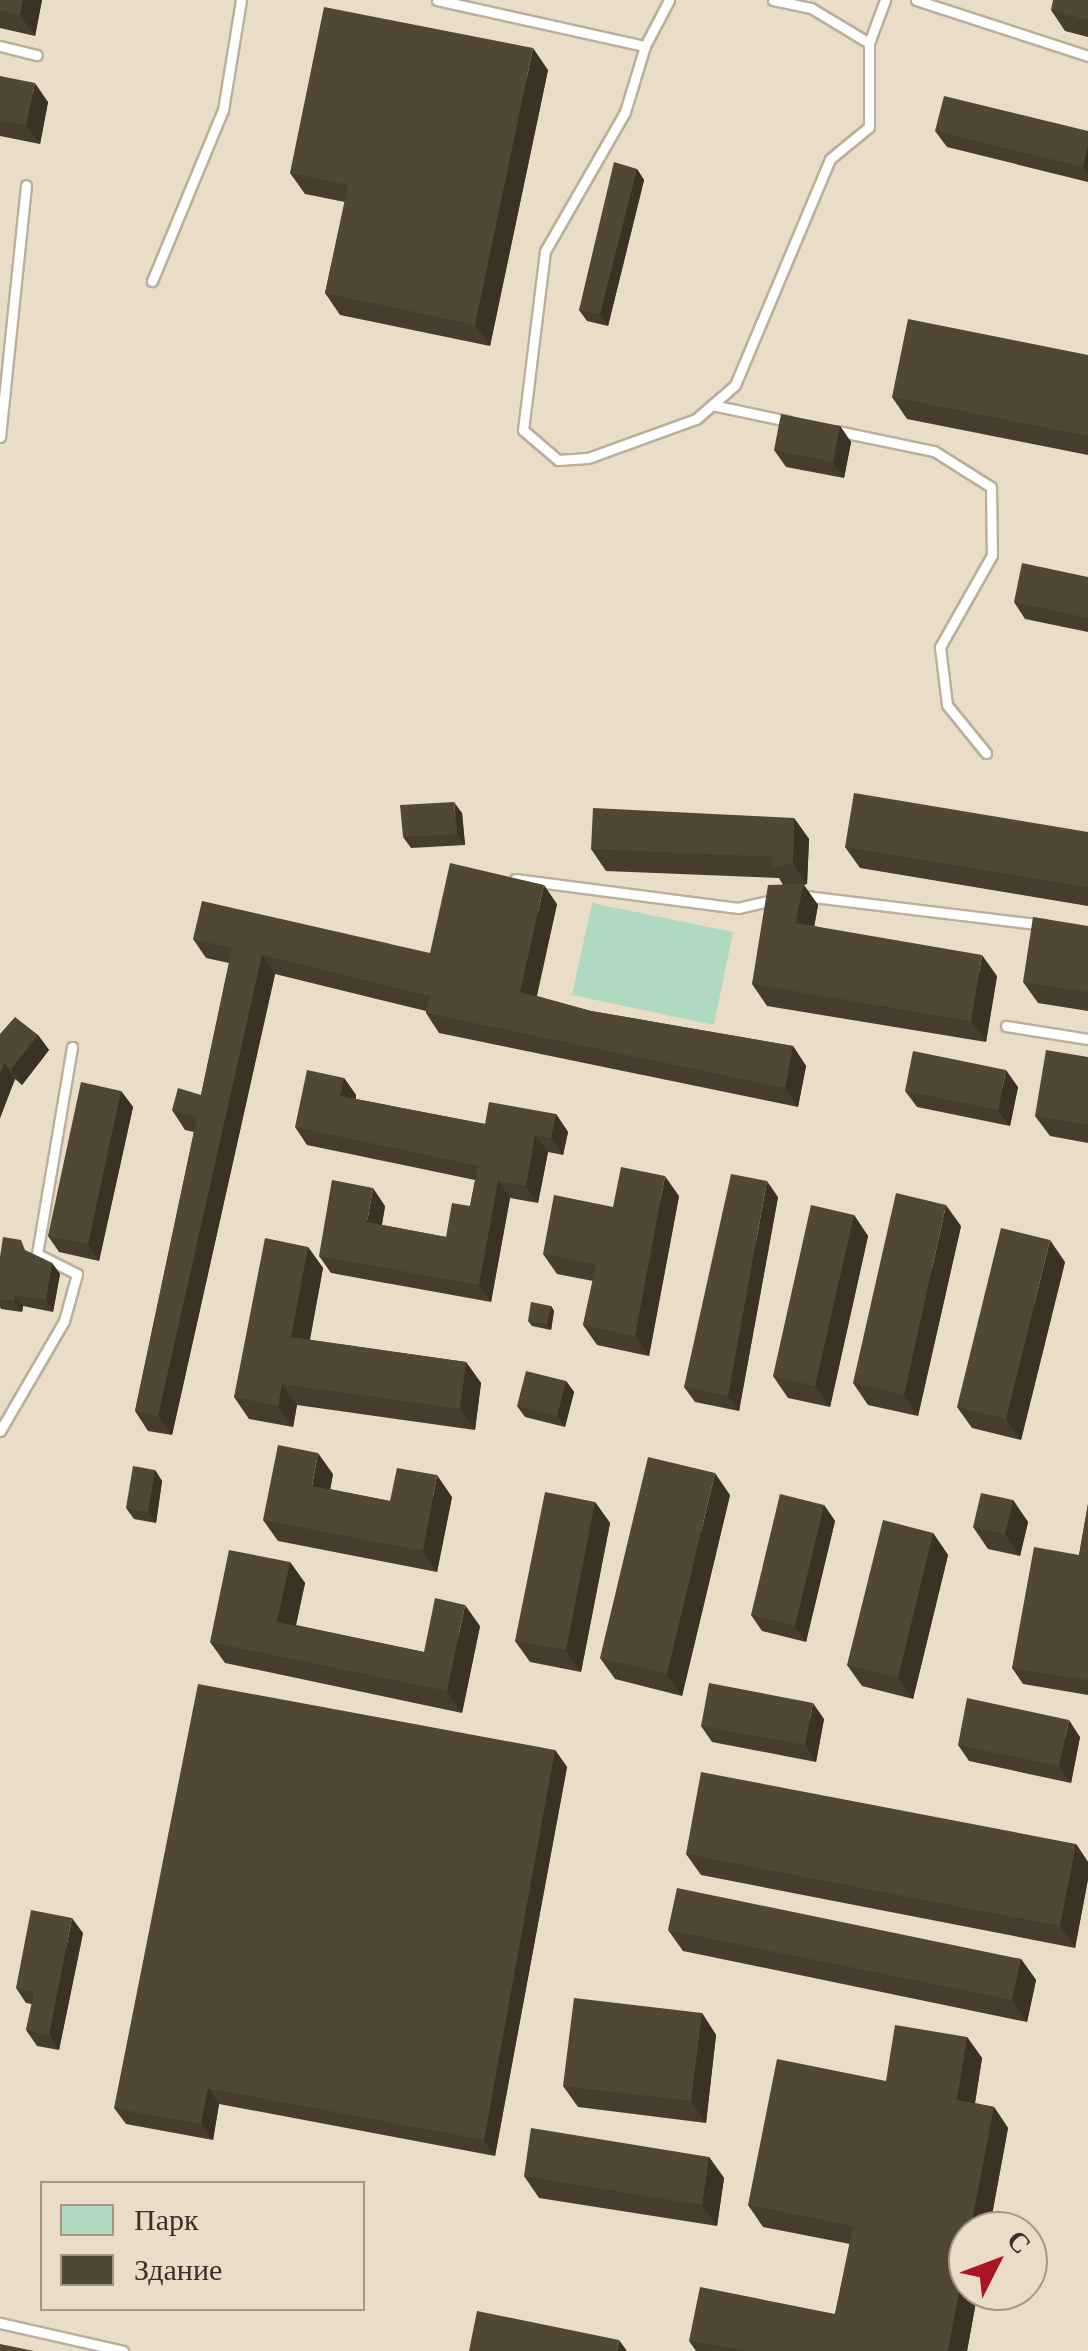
<!DOCTYPE html>
<html>
<head>
<meta charset="utf-8">
<style>
  body { margin:0 }
  #map { position:relative; width:1088px; height:2351px; overflow:hidden; background:#eaddc8; font-family:"Times New Roman",serif }
  div>[style] { position:absolute }
  .green>* { inset:0; background:#b0d9c1 }
  .roads { filter:drop-shadow(2px 0 #bbaf9b) drop-shadow(-2px 0 #bbaf9b) drop-shadow(0 2px #bbaf9b) drop-shadow(0 -2px #bbaf9b) }
  .service>* { height:9px; margin:-4.5px; padding:0 4.5px; transform-origin:4.5px; border-radius:4.5px; background:#fff }
  .wall>* { inset:0; background:#463d2e }
  .shaded-wall>* { inset:0; background:#393225 }
  .building>* { inset:0; background:#514735 }
  span { translate:-50% -50%; white-space:nowrap; text-align:center; line-height:1.15; -webkit-text-stroke:10px #eaddc8; paint-order:stroke }
  .legend { position:absolute; left:40px; top:2181px; width:325px; height:130px; box-sizing:border-box; background:#eaddc8; border:2px solid #a29888; margin:0; padding:12px 18px; list-style:none; font-size:30px; color:#353028 }
  .legend li { display:flex; align-items:center; gap:20px; height:50px }
  .legend b { width:50px; border:2px solid #a29888 }
  .north { position:absolute; left:948px; top:2211px; width:100px; height:100px; box-sizing:border-box; background:#eaddc8; border:2px solid #a29888; border-radius:50%; rotate:48deg; font-size:28px; font-weight:700; line-height:40px; text-align:center; color:#353028 }
  .north::after { content:''; display:block; margin:auto; width:35px; height:45px; background:#ab1625; clip-path:polygon(50% 0,100% 100%,50% 72%,0 100%) }
</style>
</head>
<body>
<div id="map">
  <div class="green">
    <i style="clip-path:polygon(592px 903px,733px 932px,714px 1025px,572px 995px)"></i>
  </div>
  <div class="roads">
    <div class="service">
      <i style="left:437px;top:0;width:213px;rotate:12.5deg"></i>
      <i style="left:645px;top:46px;width:52px;rotate:-62.4deg"></i>
      <i style="left:773px;top:0;width:39px;rotate:12deg"></i>
      <i style="left:811px;top:8px;width:68px;rotate:31.1deg"></i>
      <i style="left:916px;top:0;width:181px;rotate:18deg"></i>
      <i style="left:0;top:46px;width:38px;rotate:14deg"></i>
      <i style="left:645px;top:46px;width:69px;rotate:106.9deg"></i>
      <i style="left:625px;top:112px;width:160px;rotate:119.9deg"></i>
      <i style="left:545px;top:251px;width:180px;rotate:97deg"></i>
      <i style="left:523px;top:430px;width:46px;rotate:40.6deg"></i>
      <i style="left:558px;top:460px;width:30px;rotate:-4deg"></i>
      <i style="left:588px;top:458px;width:115px;rotate:-19.9deg"></i>
      <i style="left:696px;top:419px;width:52px;rotate:-41.1deg"></i>
      <i style="left:735px;top:385px;width:245px;rotate:-67.2deg"></i>
      <i style="left:830px;top:159px;width:50px;rotate:-39.4deg"></i>
      <i style="left:869px;top:127px;width:84px;rotate:-90deg"></i>
      <i style="left:869px;top:43px;width:46px;rotate:-69.6deg"></i>
      <i style="left:152px;top:281px;width:185px;rotate:-67.5deg"></i>
      <i style="left:223px;top:110px;width:111px;rotate:-80.7deg"></i>
      <i style="left:712px;top:405px;width:78px;rotate:11.9deg"></i>
      <i style="left:837px;top:431px;width:99px;rotate:11.7deg"></i>
      <i style="left:934px;top:451px;width:67px;rotate:32.3deg"></i>
      <i style="left:991px;top:487px;width:68px;rotate:89.2deg"></i>
      <i style="left:992px;top:555px;width:106px;rotate:119.5deg"></i>
      <i style="left:940px;top:647px;width:58px;rotate:83.1deg"></i>
      <i style="left:947px;top:705px;width:62px;rotate:50.9deg"></i>
      <i style="left:0;top:437px;width:253px;rotate:-84.1deg"></i>
      <i style="left:515px;top:879px;width:225px;rotate:7.4deg"></i>
      <i style="left:738px;top:908px;width:40px;rotate:-13deg"></i>
      <i style="left:797px;top:895px;width:249px;rotate:6.9deg"></i>
      <i style="left:1006px;top:1026px;width:83px;rotate:9deg"></i>
      <i style="left:0;top:1431px;width:127px;rotate:-59.8deg"></i>
      <i style="left:64px;top:1321px;width:49px;rotate:-74.5deg"></i>
      <i style="left:77px;top:1274px;width:45px;rotate:-153.4deg"></i>
      <i style="left:37px;top:1254px;width:210px;rotate:-80.4deg"></i>
      <i style="left:0;top:2323px;width:126px;rotate:12.8deg"></i>
    </div>
  </div>
  <div class="wall">
    <i style="clip-path:polygon(0 0,42px 0,35px 36px,0 28px)"></i>
    <i style="clip-path:polygon(1088px 0,1088px 37px,1065px 31px,1051px 10px)"></i>
    <i style="clip-path:polygon(548px 70px,490px 346px,340px 315px,325px 293px,345px 202px,305px 194px,290px 173px)"></i>
    <i style="clip-path:polygon(0 76px,48px 102px,40px 144px,0 136px)"></i>
    <i style="clip-path:polygon(935px 131px,1088px 131px,1088px 182px,947px 147px)"></i>
    <i style="clip-path:polygon(637px 169px,644px 180px,608px 326px,587px 321px,579px 310px)"></i>
    <i style="clip-path:polygon(1088px 355px,1088px 455px,907px 419px,892px 397px)"></i>
    <i style="clip-path:polygon(840px 426px,851px 442px,844px 478px,786px 467px,774px 450px)"></i>
    <i style="clip-path:polygon(1088px 577px,1088px 632px,1025px 619px,1014px 602px)"></i>
    <i style="clip-path:polygon(462px 813px,465px 845px,411px 848px,403px 837px)"></i>
    <i style="clip-path:polygon(794px 818px,809px 839px,807px 884px,804px 885px,818px 905px,814px 926px,997px 976px,986px 1042px,767px 1006px,752px 984px,783px 885px,779px 878px,606px 871px,591px 849px)"></i>
    <i style="clip-path:polygon(1088px 832px,1088px 906px,860px 868px,845px 847px)"></i>
    <i style="clip-path:polygon(557px 904px,537px 996px,591px 1011px,793px 1046px,806px 1066px,798px 1107px,439px 1033px,426px 1013px,426px 1011px,275px 974px,172px 1435px,148px 1431px,135px 1411px,194px 1132px,185px 1130px,172px 1110px,201px 1095px,229px 963px,206px 958px,193px 939px,430px 953px)"></i>
    <i style="clip-path:polygon(1088px 926px,1088px 1011px,1038px 1003px,1023px 982px)"></i>
    <i style="clip-path:polygon(0 1034px,38px 1035px,49px 1050px,22px 1085px,15px 1079px,0 1118px)"></i>
    <i style="clip-path:polygon(1088px 1057px,1088px 1143px,1050px 1136px,1035px 1116px)"></i>
    <i style="clip-path:polygon(344px 1078px,356px 1095px,356px 1099px,485px 1124px,556px 1114px,568px 1132px,563px 1155px,548px 1152px,538px 1203px,510px 1198px,491px 1302px,331px 1273px,319px 1256px,385px 1206px,382px 1225px,446px 1237px,470px 1206px,475px 1180px,307px 1145px,295px 1127px)"></i>
    <i style="clip-path:polygon(1018px 1087px,1010px 1126px,917px 1107px,905px 1091px)"></i>
    <i style="clip-path:polygon(121px 1091px,133px 1107px,99px 1261px,59px 1252px,48px 1236px)"></i>
    <i style="clip-path:polygon(679px 1196px,649px 1356px,597px 1345px,583px 1325px,593px 1281px,557px 1274px,543px 1254px,613px 1207px)"></i>
    <i style="clip-path:polygon(778px 1197px,739px 1411px,695px 1402px,684px 1387px)"></i>
    <i style="clip-path:polygon(854px 1215px,868px 1236px,830px 1407px,788px 1398px,773px 1376px)"></i>
    <i style="clip-path:polygon(961px 1226px,918px 1416px,868px 1405px,853px 1383px)"></i>
    <i style="clip-path:polygon(308px 1247px,323px 1268px,310px 1340px,466px 1362px,481px 1383px,475px 1430px,297px 1405px,293px 1427px,249px 1419px,234px 1397px)"></i>
    <i style="clip-path:polygon(29px 1252px,52px 1263px,60px 1274px,53px 1312px,23px 1306px,22px 1312px,1px 1309px,0 1307px,0 1257px)"></i>
    <i style="clip-path:polygon(1065px 1262px,1021px 1440px,972px 1428px,957px 1407px)"></i>
    <i style="clip-path:polygon(551px 1306px,554px 1311px,551px 1330px,532px 1326px,528px 1321px)"></i>
    <i style="clip-path:polygon(566px 1381px,574px 1392px,565px 1427px,525px 1417px,517px 1406px)"></i>
    <i style="clip-path:polygon(155px 1470px,162px 1481px,156px 1523px,134px 1519px,126px 1508px)"></i>
    <i style="clip-path:polygon(333px 1474px,330px 1489px,390px 1501px,452px 1497px,437px 1572px,278px 1541px,263px 1520px)"></i>
    <i style="clip-path:polygon(730px 1495px,682px 1696px,615px 1679px,600px 1658px)"></i>
    <i style="clip-path:polygon(1013px 1500px,1028px 1522px,1020px 1556px,988px 1549px,973px 1527px)"></i>
    <i style="clip-path:polygon(595px 1502px,610px 1523px,581px 1672px,530px 1662px,515px 1641px)"></i>
    <i style="clip-path:polygon(1088px 1504px,1088px 1695px,1023px 1684px,1012px 1668px,1079px 1555px)"></i>
    <i style="clip-path:polygon(824px 1505px,835px 1521px,806px 1642px,762px 1631px,751px 1615px)"></i>
    <i style="clip-path:polygon(933px 1533px,948px 1555px,913px 1699px,862px 1686px,847px 1665px)"></i>
    <i style="clip-path:polygon(290px 1562px,305px 1583px,296px 1625px,424px 1652px,480px 1626px,462px 1713px,225px 1663px,210px 1642px)"></i>
    <i style="clip-path:polygon(824px 1719px,816px 1762px,712px 1742px,701px 1726px)"></i>
    <i style="clip-path:polygon(1080px 1737px,1071px 1783px,969px 1761px,958px 1745px)"></i>
    <i style="clip-path:polygon(555px 1750px,567px 1767px,495px 2156px,219px 2104px,213px 2140px,126px 2124px,114px 2108px)"></i>
    <i style="clip-path:polygon(1076px 1844px,1088px 1862px,1088px 1879px,1075px 1948px,701px 1875px,686px 1854px)"></i>
    <i style="clip-path:polygon(668px 1930px,1021px 1959px,1036px 1980px,1027px 2022px,683px 1951px)"></i>
    <i style="clip-path:polygon(83px 1933px,59px 2050px,37px 2046px,26px 2030px,32px 2004px,26px 2003px,16px 1988px)"></i>
    <i style="clip-path:polygon(702px 2013px,716px 2035px,706px 2123px,578px 2107px,563px 2086px)"></i>
    <i style="clip-path:polygon(967px 2037px,982px 2058px,975px 2103px,994px 2107px,1008px 2128px,989px 2231px,968px 2231px,968px 2291px,978px 2291px,967px 2351px,696px 2351px,689px 2341px,835px 2314px,850px 2244px,763px 2227px,748px 2205px,886px 2081px)"></i>
    <i style="clip-path:polygon(709px 2157px,724px 2178px,717px 2226px,539px 2198px,524px 2176px)"></i>
  </div>
  <div class="shaded-wall">
    <i style="clip-path:polygon(23px 0,42px 0,35px 36px,20px 15px)"></i>
    <i style="clip-path:polygon(533px 48px,548px 70px,490px 346px,475px 325px)"></i>
    <i style="clip-path:polygon(35px 83px,48px 102px,40px 144px,26px 125px)"></i>
    <i style="clip-path:polygon(1088px 145px,1088px 174px,1083px 167px)"></i>
    <i style="clip-path:polygon(637px 169px,644px 180px,608px 326px,600px 314px)"></i>
    <i style="clip-path:polygon(840px 426px,851px 442px,844px 478px,833px 462px)"></i>
    <i style="clip-path:polygon(454px 802px,462px 813px,465px 845px,457px 834px)"></i>
    <i style="clip-path:polygon(794px 818px,809px 839px,807px 884px,793px 863px)"></i>
    <i style="clip-path:polygon(803px 884px,818px 905px,811px 945px,796px 923px)"></i>
    <i style="clip-path:polygon(544px 885px,557px 904px,533px 1011px,520px 992px)"></i>
    <i style="clip-path:polygon(262px 955px,275px 974px,172px 1435px,158px 1416px)"></i>
    <i style="clip-path:polygon(982px 955px,997px 976px,986px 1042px,971px 1021px)"></i>
    <i style="clip-path:polygon(38px 1035px,49px 1050px,22px 1085px,11px 1069px)"></i>
    <i style="clip-path:polygon(793px 1046px,806px 1066px,798px 1107px,785px 1088px)"></i>
    <i style="clip-path:polygon(4px 1063px,15px 1079px,0 1118px,0 1074px)"></i>
    <i style="clip-path:polygon(1006px 1070px,1018px 1087px,1010px 1126px,998px 1110px)"></i>
    <i style="clip-path:polygon(344px 1078px,356px 1095px,353px 1113px,340px 1096px)"></i>
    <i style="clip-path:polygon(121px 1091px,133px 1107px,99px 1261px,88px 1244px)"></i>
    <i style="clip-path:polygon(556px 1114px,568px 1132px,563px 1155px,551px 1138px)"></i>
    <i style="clip-path:polygon(535px 1135px,548px 1152px,538px 1203px,526px 1186px)"></i>
    <i style="clip-path:polygon(665px 1176px,679px 1196px,649px 1356px,635px 1336px)"></i>
    <i style="clip-path:polygon(498px 1181px,510px 1198px,491px 1302px,479px 1285px)"></i>
    <i style="clip-path:polygon(767px 1181px,778px 1197px,739px 1411px,728px 1396px)"></i>
    <i style="clip-path:polygon(373px 1188px,385px 1206px,379px 1240px,367px 1222px)"></i>
    <i style="clip-path:polygon(946px 1205px,961px 1226px,918px 1416px,904px 1395px)"></i>
    <i style="clip-path:polygon(854px 1215px,868px 1236px,830px 1407px,815px 1386px)"></i>
    <i style="clip-path:polygon(1050px 1240px,1065px 1262px,1021px 1440px,1006px 1419px)"></i>
    <i style="clip-path:polygon(308px 1247px,323px 1268px,306px 1358px,291px 1337px)"></i>
    <i style="clip-path:polygon(52px 1263px,60px 1274px,53px 1312px,46px 1300px)"></i>
    <i style="clip-path:polygon(15px 1295px,23px 1306px,22px 1312px,14px 1301px)"></i>
    <i style="clip-path:polygon(551px 1306px,554px 1311px,551px 1330px,547px 1324px)"></i>
    <i style="clip-path:polygon(466px 1362px,481px 1383px,475px 1430px,460px 1409px)"></i>
    <i style="clip-path:polygon(566px 1381px,574px 1392px,565px 1427px,557px 1416px)"></i>
    <i style="clip-path:polygon(282px 1384px,297px 1405px,293px 1427px,278px 1406px)"></i>
    <i style="clip-path:polygon(318px 1453px,333px 1474px,327px 1507px,312px 1486px)"></i>
    <i style="clip-path:polygon(155px 1470px,162px 1481px,156px 1523px,148px 1512px)"></i>
    <i style="clip-path:polygon(715px 1473px,730px 1495px,682px 1696px,667px 1674px)"></i>
    <i style="clip-path:polygon(437px 1475px,452px 1497px,437px 1572px,423px 1551px)"></i>
    <i style="clip-path:polygon(1013px 1500px,1028px 1522px,1020px 1556px,1005px 1534px)"></i>
    <i style="clip-path:polygon(595px 1502px,610px 1523px,581px 1672px,566px 1650px)"></i>
    <i style="clip-path:polygon(824px 1505px,835px 1521px,806px 1642px,795px 1626px)"></i>
    <i style="clip-path:polygon(933px 1533px,948px 1555px,913px 1699px,898px 1678px)"></i>
    <i style="clip-path:polygon(290px 1562px,305px 1583px,292px 1643px,277px 1622px)"></i>
    <i style="clip-path:polygon(465px 1605px,480px 1626px,462px 1713px,447px 1691px)"></i>
    <i style="clip-path:polygon(813px 1703px,824px 1719px,816px 1762px,805px 1745px)"></i>
    <i style="clip-path:polygon(1069px 1720px,1080px 1737px,1071px 1783px,1059px 1766px)"></i>
    <i style="clip-path:polygon(555px 1750px,567px 1767px,495px 2156px,484px 2140px)"></i>
    <i style="clip-path:polygon(1076px 1844px,1088px 1862px,1088px 1879px,1075px 1948px,1060px 1926px)"></i>
    <i style="clip-path:polygon(72px 1918px,83px 1933px,59px 2050px,49px 2035px)"></i>
    <i style="clip-path:polygon(1021px 1959px,1036px 1980px,1027px 2022px,1012px 2000px)"></i>
    <i style="clip-path:polygon(702px 2013px,716px 2035px,706px 2123px,691px 2101px)"></i>
    <i style="clip-path:polygon(967px 2037px,982px 2058px,972px 2121px,957px 2100px)"></i>
    <i style="clip-path:polygon(208px 2088px,219px 2104px,213px 2140px,201px 2124px)"></i>
    <i style="clip-path:polygon(994px 2107px,1008px 2128px,989px 2231px,970px 2231px)"></i>
    <i style="clip-path:polygon(709px 2157px,724px 2178px,717px 2226px,702px 2205px)"></i>
    <i style="clip-path:polygon(968px 2244px,968px 2291px,978px 2291px,967px 2351px,948px 2351px)"></i>
    <i style="clip-path:polygon(619px 2340px,627px 2351px,617px 2351px)"></i>
  </div>
  <div class="building">
    <i style="clip-path:polygon(0 0,23px 0,20px 15px,0 10px)"></i>
    <i style="clip-path:polygon(1053px 0,1088px 0,1088px 20px,1051px 10px)"></i>
    <i style="clip-path:polygon(324px 7px,533px 48px,475px 325px,325px 293px,348px 185px,290px 173px)"></i>
    <i style="clip-path:polygon(0 76px,35px 83px,26px 125px,0 120px)"></i>
    <i style="clip-path:polygon(944px 96px,1088px 131px,1088px 145px,1083px 167px,935px 131px)"></i>
    <i style="clip-path:polygon(614px 162px,637px 169px,600px 314px,579px 310px)"></i>
    <i style="clip-path:polygon(908px 319px,1088px 355px,1088px 436px,892px 397px)"></i>
    <i style="clip-path:polygon(781px 414px,840px 426px,833px 462px,774px 450px)"></i>
    <i style="clip-path:polygon(1022px 563px,1088px 577px,1088px 618px,1014px 602px)"></i>
    <i style="clip-path:polygon(854px 793px,1088px 832px,1088px 887px,845px 847px)"></i>
    <i style="clip-path:polygon(454px 802px,457px 834px,403px 837px,400px 805px)"></i>
    <i style="clip-path:polygon(593px 808px,794px 818px,793px 863px,771px 868px,773px 857px,591px 849px)"></i>
    <i style="clip-path:polygon(450px 863px,544px 885px,520px 992px,591px 1011px,793px 1046px,785px 1088px,426px 1013px,430px 996px,262px 955px,158px 1416px,135px 1411px,197px 1117px,172px 1110px,178px 1088px,201px 1095px,232px 948px,193px 939px,202px 901px,430px 953px)"></i>
    <i style="clip-path:polygon(803px 884px,796px 923px,982px 955px,971px 1021px,752px 984px,768px 885px)"></i>
    <i style="clip-path:polygon(1033px 917px,1088px 926px,1088px 992px,1023px 982px)"></i>
    <i style="clip-path:polygon(15px 1017px,38px 1035px,11px 1069px,4px 1063px,0 1074px,0 1034px)"></i>
    <i style="clip-path:polygon(1046px 1050px,1088px 1057px,1088px 1125px,1035px 1116px)"></i>
    <i style="clip-path:polygon(913px 1051px,1006px 1070px,998px 1110px,905px 1091px)"></i>
    <i style="clip-path:polygon(307px 1070px,344px 1078px,340px 1096px,485px 1124px,489px 1102px,556px 1114px,551px 1138px,535px 1135px,526px 1186px,498px 1181px,479px 1285px,319px 1256px,332px 1180px,373px 1188px,367px 1222px,446px 1237px,452px 1203px,470px 1206px,478px 1166px,295px 1127px)"></i>
    <i style="clip-path:polygon(81px 1082px,121px 1091px,88px 1244px,48px 1236px)"></i>
    <i style="clip-path:polygon(621px 1167px,665px 1176px,635px 1336px,583px 1325px,596px 1264px,543px 1254px,554px 1195px,613px 1207px)"></i>
    <i style="clip-path:polygon(731px 1174px,767px 1181px,728px 1396px,684px 1387px)"></i>
    <i style="clip-path:polygon(896px 1193px,946px 1205px,904px 1395px,853px 1383px)"></i>
    <i style="clip-path:polygon(811px 1205px,854px 1215px,815px 1386px,773px 1376px)"></i>
    <i style="clip-path:polygon(1001px 1228px,1050px 1240px,1006px 1419px,957px 1407px)"></i>
    <i style="clip-path:polygon(3px 1237px,21px 1240px,25px 1250px,52px 1263px,46px 1300px,15px 1295px,14px 1301px,0 1299px,0 1257px)"></i>
    <i style="clip-path:polygon(265px 1238px,308px 1247px,291px 1337px,466px 1362px,460px 1409px,282px 1384px,278px 1406px,234px 1397px)"></i>
    <i style="clip-path:polygon(531px 1302px,551px 1306px,547px 1324px,528px 1321px)"></i>
    <i style="clip-path:polygon(526px 1371px,566px 1381px,557px 1416px,517px 1406px)"></i>
    <i style="clip-path:polygon(278px 1445px,318px 1453px,312px 1486px,390px 1501px,397px 1468px,437px 1475px,423px 1551px,263px 1520px)"></i>
    <i style="clip-path:polygon(648px 1457px,715px 1473px,667px 1674px,600px 1658px)"></i>
    <i style="clip-path:polygon(133px 1466px,155px 1470px,148px 1512px,126px 1508px)"></i>
    <i style="clip-path:polygon(545px 1492px,595px 1502px,566px 1650px,515px 1641px)"></i>
    <i style="clip-path:polygon(981px 1493px,1013px 1500px,1005px 1534px,973px 1527px)"></i>
    <i style="clip-path:polygon(780px 1494px,824px 1505px,795px 1626px,751px 1615px)"></i>
    <i style="clip-path:polygon(1088px 1504px,1088px 1680px,1012px 1668px,1034px 1547px,1079px 1555px)"></i>
    <i style="clip-path:polygon(883px 1520px,933px 1533px,898px 1678px,847px 1665px)"></i>
    <i style="clip-path:polygon(229px 1550px,290px 1562px,277px 1622px,424px 1652px,435px 1598px,465px 1605px,447px 1691px,210px 1642px)"></i>
    <i style="clip-path:polygon(709px 1683px,813px 1703px,805px 1745px,701px 1726px)"></i>
    <i style="clip-path:polygon(198px 1684px,555px 1750px,484px 2140px,208px 2088px,201px 2124px,114px 2108px)"></i>
    <i style="clip-path:polygon(967px 1698px,1069px 1720px,1059px 1766px,958px 1745px)"></i>
    <i style="clip-path:polygon(701px 1772px,1076px 1844px,1060px 1926px,686px 1854px)"></i>
    <i style="clip-path:polygon(677px 1888px,1021px 1959px,1012px 2000px,668px 1930px)"></i>
    <i style="clip-path:polygon(31px 1910px,72px 1918px,49px 2035px,26px 2030px,34px 1992px,16px 1988px)"></i>
    <i style="clip-path:polygon(574px 1998px,702px 2013px,691px 2101px,563px 2086px)"></i>
    <i style="clip-path:polygon(895px 2025px,967px 2037px,957px 2100px,994px 2107px,970px 2231px,968px 2231px,968px 2244px,948px 2351px,747px 2351px,689px 2341px,700px 2287px,835px 2314px,853px 2226px,748px 2205px,777px 2059px,886px 2081px)"></i>
    <i style="clip-path:polygon(531px 2128px,709px 2157px,702px 2205px,524px 2176px)"></i>
    <i style="clip-path:polygon(477px 2311px,619px 2340px,617px 2351px,469px 2351px)"></i>
    <i style="clip-path:polygon(0 2344px,34px 2351px,0 2351px)"></i>
  </div>
  <ul class="legend">
  <li><b style="height:28px;background:#b0d9c1"></b>Парк</li>
  <li><b style="height:28px;background:#514735"></b>Здание</li>
  </ul>
  <div class="north">С</div>
</div>
</body>
</html>
